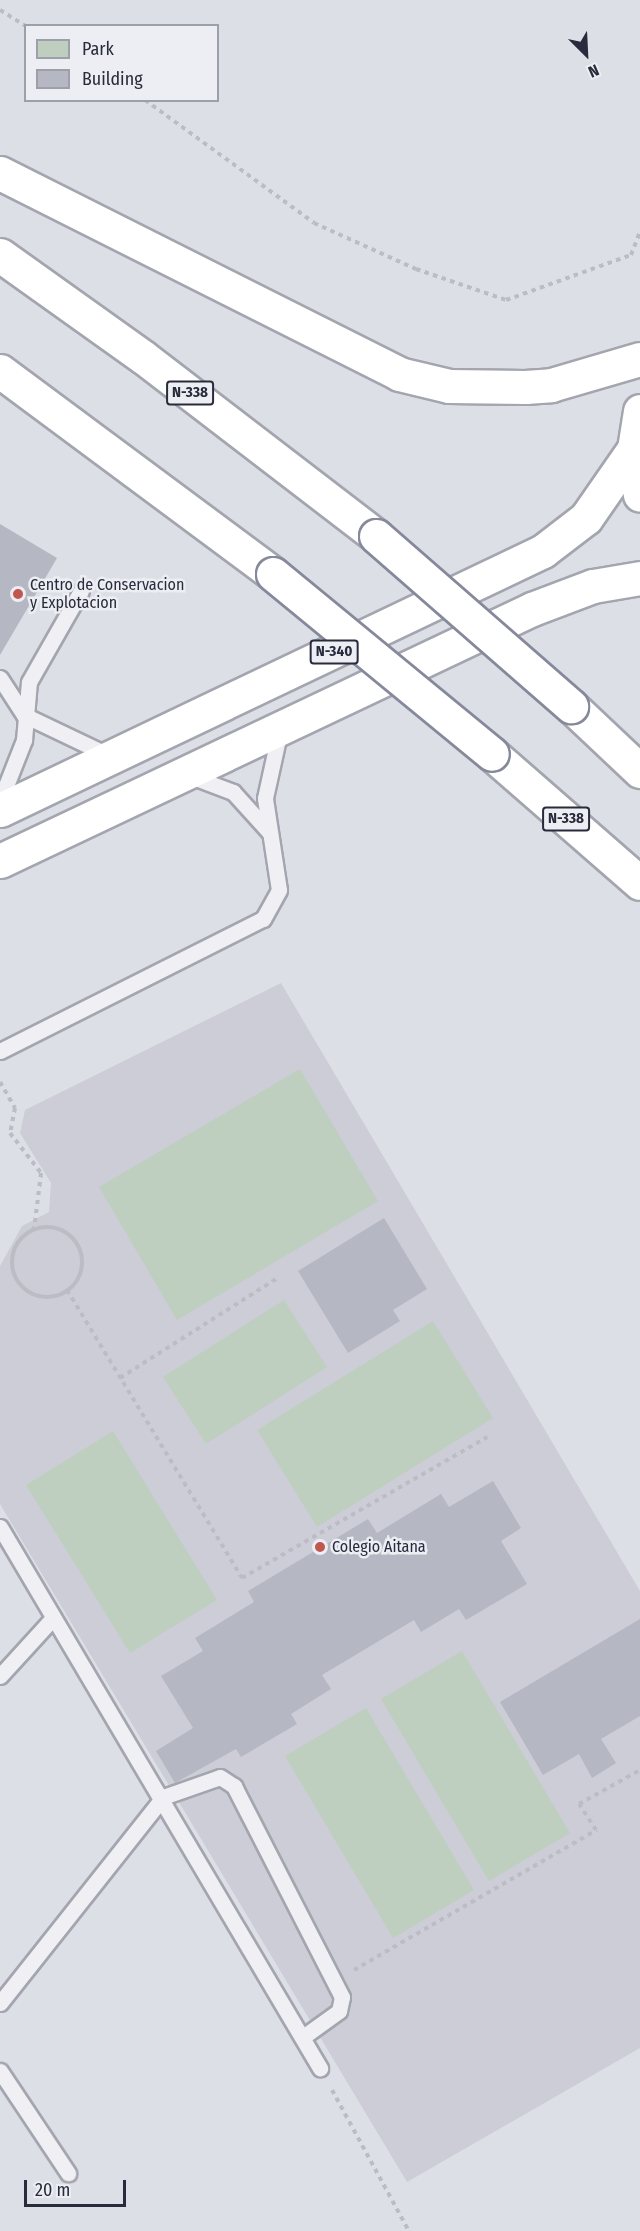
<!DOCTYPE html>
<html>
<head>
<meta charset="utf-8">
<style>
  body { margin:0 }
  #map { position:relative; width:640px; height:2231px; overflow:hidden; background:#dddfe6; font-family:"Fira Sans Condensed",sans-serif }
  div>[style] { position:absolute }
  .built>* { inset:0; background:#cccdd7 }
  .green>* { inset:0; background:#bfcfbf }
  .building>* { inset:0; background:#b5b7c2 }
  .path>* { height:4px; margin-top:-2px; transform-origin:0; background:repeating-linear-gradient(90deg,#bcbdc4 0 4.5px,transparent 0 9px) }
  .path>.ring { margin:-2px; padding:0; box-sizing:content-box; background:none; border:4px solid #bcbdc4; border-radius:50% }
  .roads { filter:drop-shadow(2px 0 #a3a5af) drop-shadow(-2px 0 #a3a5af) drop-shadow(0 2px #a3a5af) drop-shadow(0 -2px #a3a5af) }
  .service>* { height:15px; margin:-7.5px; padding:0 7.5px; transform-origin:7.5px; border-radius:7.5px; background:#f0f0f4 }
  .trunk>* { height:33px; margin:-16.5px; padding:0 16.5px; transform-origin:16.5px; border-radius:16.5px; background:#fff }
  .motorway>* { height:33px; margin:-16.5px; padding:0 16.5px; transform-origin:16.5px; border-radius:16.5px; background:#fff }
  .bridges { filter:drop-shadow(2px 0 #86899b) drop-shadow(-2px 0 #86899b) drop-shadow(0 2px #86899b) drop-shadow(0 -2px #86899b) }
  .motorway-bridge>* { height:33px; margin:-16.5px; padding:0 16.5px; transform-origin:16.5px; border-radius:16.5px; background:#fff }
  .dots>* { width:16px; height:16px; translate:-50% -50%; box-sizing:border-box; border:3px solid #eceef3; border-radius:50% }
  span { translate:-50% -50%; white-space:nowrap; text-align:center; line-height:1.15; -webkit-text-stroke:5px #eceef3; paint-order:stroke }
  .shield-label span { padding:2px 4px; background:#eceef3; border:2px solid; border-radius:4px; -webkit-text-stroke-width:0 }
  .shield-label { font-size:15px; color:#282b3b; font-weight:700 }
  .poi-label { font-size:16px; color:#282b3b }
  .left { translate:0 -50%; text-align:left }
  .legend { position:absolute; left:24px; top:24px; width:195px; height:78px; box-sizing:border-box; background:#eceef3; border:2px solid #9ea0a9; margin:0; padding:8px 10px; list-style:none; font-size:18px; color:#282b3b }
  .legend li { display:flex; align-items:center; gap:12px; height:30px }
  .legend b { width:30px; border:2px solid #9ea0a9 }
  .north { position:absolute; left:556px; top:24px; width:60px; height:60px; -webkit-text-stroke:4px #eceef3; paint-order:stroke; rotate:156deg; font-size:16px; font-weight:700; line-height:24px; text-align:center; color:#282b3b }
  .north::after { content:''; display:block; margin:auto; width:21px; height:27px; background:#282b3b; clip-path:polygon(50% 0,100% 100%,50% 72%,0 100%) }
  .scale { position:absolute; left:24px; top:2180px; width:102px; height:27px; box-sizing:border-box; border:3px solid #282b3b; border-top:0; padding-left:8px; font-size:18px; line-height:21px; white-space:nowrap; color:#282b3b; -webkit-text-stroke:4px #eceef3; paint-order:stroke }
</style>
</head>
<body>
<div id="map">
  <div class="built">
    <i style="clip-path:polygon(281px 983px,640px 1591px,640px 2048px,407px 2182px,0 1504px,0 1266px,22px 1226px,49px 1212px,51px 1183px,20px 1133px,25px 1110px)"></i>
  </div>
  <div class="green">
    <i style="clip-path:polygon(300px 1069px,378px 1201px,177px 1320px,99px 1187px)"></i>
    <i style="clip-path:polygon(284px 1300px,327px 1367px,206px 1444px,163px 1377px)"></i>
    <i style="clip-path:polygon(433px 1321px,493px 1418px,317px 1527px,257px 1430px)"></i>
    <i style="clip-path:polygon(113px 1431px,217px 1600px,130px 1653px,26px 1485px)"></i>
    <i style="clip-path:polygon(462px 1651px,570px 1833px,489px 1881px,381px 1699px)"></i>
    <i style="clip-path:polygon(366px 1708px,474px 1890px,393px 1938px,285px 1756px)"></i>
  </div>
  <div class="building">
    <i style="clip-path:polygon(0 524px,57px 558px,0 655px)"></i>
    <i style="clip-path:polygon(384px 1218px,427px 1289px,393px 1310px,400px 1321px,348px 1353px,298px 1271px)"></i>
    <i style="clip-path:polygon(493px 1481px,521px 1528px,501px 1541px,527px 1584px,466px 1620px,459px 1609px,421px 1632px,414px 1620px,322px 1675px,331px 1689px,291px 1714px,297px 1724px,241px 1757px,236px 1749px,175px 1783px,156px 1751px,193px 1728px,161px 1676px,203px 1651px,195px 1638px,254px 1602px,248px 1591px,368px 1519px,377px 1533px,441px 1494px,449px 1507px)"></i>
    <i style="clip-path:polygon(640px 1619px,640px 1716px,601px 1739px,616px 1763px,592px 1778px,579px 1754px,543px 1775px,500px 1702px)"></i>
  </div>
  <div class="path">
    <i style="left:0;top:10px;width:31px;rotate:32deg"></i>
    <i style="left:145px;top:100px;width:209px;rotate:36deg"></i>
    <i style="left:314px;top:223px;width:112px;rotate:24.3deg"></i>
    <i style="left:416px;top:269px;width:95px;rotate:19deg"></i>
    <i style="left:506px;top:300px;width:133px;rotate:-19.8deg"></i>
    <i style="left:631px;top:255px;width:26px;rotate:-69deg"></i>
    <i style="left:0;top:1082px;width:30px;rotate:60deg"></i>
    <i style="left:15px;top:1108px;width:25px;rotate:101deg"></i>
    <i style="left:10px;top:1133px;width:51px;rotate:52.2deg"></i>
    <i style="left:41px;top:1173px;width:57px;rotate:97deg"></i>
    <i class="ring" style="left:12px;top:1227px;width:66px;height:66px"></i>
    <i style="left:67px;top:1290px;width:337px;rotate:58.7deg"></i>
    <i style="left:242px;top:1578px;width:283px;rotate:-29.9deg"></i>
    <i style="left:120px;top:1378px;width:188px;rotate:-32.4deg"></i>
    <i style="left:354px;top:1970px;width:280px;rotate:-30deg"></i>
    <i style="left:596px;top:1830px;width:31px;rotate:-123deg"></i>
    <i style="left:579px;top:1804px;width:70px;rotate:-29.1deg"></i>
    <i style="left:332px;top:2090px;width:161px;rotate:61.4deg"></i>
  </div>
  <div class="roads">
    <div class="service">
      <i style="left:0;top:678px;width:44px;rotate:57deg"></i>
      <i style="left:24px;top:715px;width:93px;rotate:25.5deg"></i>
      <i style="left:193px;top:777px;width:43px;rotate:20.6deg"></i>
      <i style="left:233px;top:792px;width:55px;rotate:47.9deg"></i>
      <i style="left:0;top:801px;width:66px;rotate:-68.5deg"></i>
      <i style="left:24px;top:740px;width:58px;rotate:-85.1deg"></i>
      <i style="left:29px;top:682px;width:105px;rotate:-60.3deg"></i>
      <i style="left:0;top:1051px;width:294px;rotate:-26.7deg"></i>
      <i style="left:263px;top:919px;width:33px;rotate:-61deg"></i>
      <i style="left:279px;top:890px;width:93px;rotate:-98.7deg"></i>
      <i style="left:265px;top:798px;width:70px;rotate:-77.6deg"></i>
      <i style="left:0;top:1527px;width:629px;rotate:59.4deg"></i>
      <i style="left:0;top:1676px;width:79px;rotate:-47.6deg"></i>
      <i style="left:0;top:2003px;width:263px;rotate:-51.6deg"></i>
      <i style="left:163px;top:1797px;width:60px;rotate:-19.3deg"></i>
      <i style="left:220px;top:1777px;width:17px;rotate:33deg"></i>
      <i style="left:234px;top:1786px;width:237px;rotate:62.9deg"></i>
      <i style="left:342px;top:1997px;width:14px;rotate:102deg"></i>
      <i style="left:339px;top:2011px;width:44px;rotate:144.2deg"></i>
      <i style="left:0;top:2071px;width:123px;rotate:56.3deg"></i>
    </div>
    <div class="trunk">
      <i style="left:640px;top:411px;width:38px;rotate:99deg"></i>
      <i style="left:634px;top:449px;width:46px;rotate:82.6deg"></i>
      <i style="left:0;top:810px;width:602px;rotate:-25.5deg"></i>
      <i style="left:543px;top:551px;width:54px;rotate:-37.5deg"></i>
      <i style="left:586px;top:518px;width:84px;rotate:-55.2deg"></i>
      <i style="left:0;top:861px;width:589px;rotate:-25.35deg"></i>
      <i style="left:532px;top:609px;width:65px;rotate:-20.7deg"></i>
      <i style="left:593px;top:586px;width:48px;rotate:-9.7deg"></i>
    </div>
    <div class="motorway">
      <i style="left:0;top:173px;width:447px;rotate:26.7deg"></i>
      <i style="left:399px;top:374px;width:51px;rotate:13.5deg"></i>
      <i style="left:449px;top:386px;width:76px;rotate:0.8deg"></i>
      <i style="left:525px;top:387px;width:26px;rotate:-4deg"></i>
      <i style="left:551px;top:385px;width:93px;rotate:-16.3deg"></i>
      <i style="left:0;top:255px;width:176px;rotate:35.5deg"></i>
      <i style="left:143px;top:357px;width:294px;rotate:37.5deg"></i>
      <i style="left:0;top:371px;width:340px;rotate:36.6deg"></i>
      <i style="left:571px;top:706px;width:95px;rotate:43.3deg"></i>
      <i style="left:492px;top:754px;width:196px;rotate:41.1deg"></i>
    </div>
  </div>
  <div class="bridges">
    <div class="motorway-bridge">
      <i style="left:376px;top:536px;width:259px;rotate:41.1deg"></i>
      <i style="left:273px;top:574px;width:283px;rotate:39.4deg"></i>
    </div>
  </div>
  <div class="dots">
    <i style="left:18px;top:594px;background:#c0584d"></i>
    <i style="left:320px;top:1547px;background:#c0584d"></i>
  </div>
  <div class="shield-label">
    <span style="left:190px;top:393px">N-338</span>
    <span style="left:334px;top:652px">N-340</span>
    <span style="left:566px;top:819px">N-338</span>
  </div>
  <div class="poi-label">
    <span class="left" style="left:30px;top:594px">Centro de Conservacion<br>y Explotacion</span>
    <span class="left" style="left:332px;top:1547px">Colegio Aitana</span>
  </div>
  <ul class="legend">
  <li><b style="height:16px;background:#bfcfbf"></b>Park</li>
  <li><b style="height:16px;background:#b5b7c2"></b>Building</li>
  </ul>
  <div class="north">N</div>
  <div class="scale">20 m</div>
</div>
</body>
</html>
